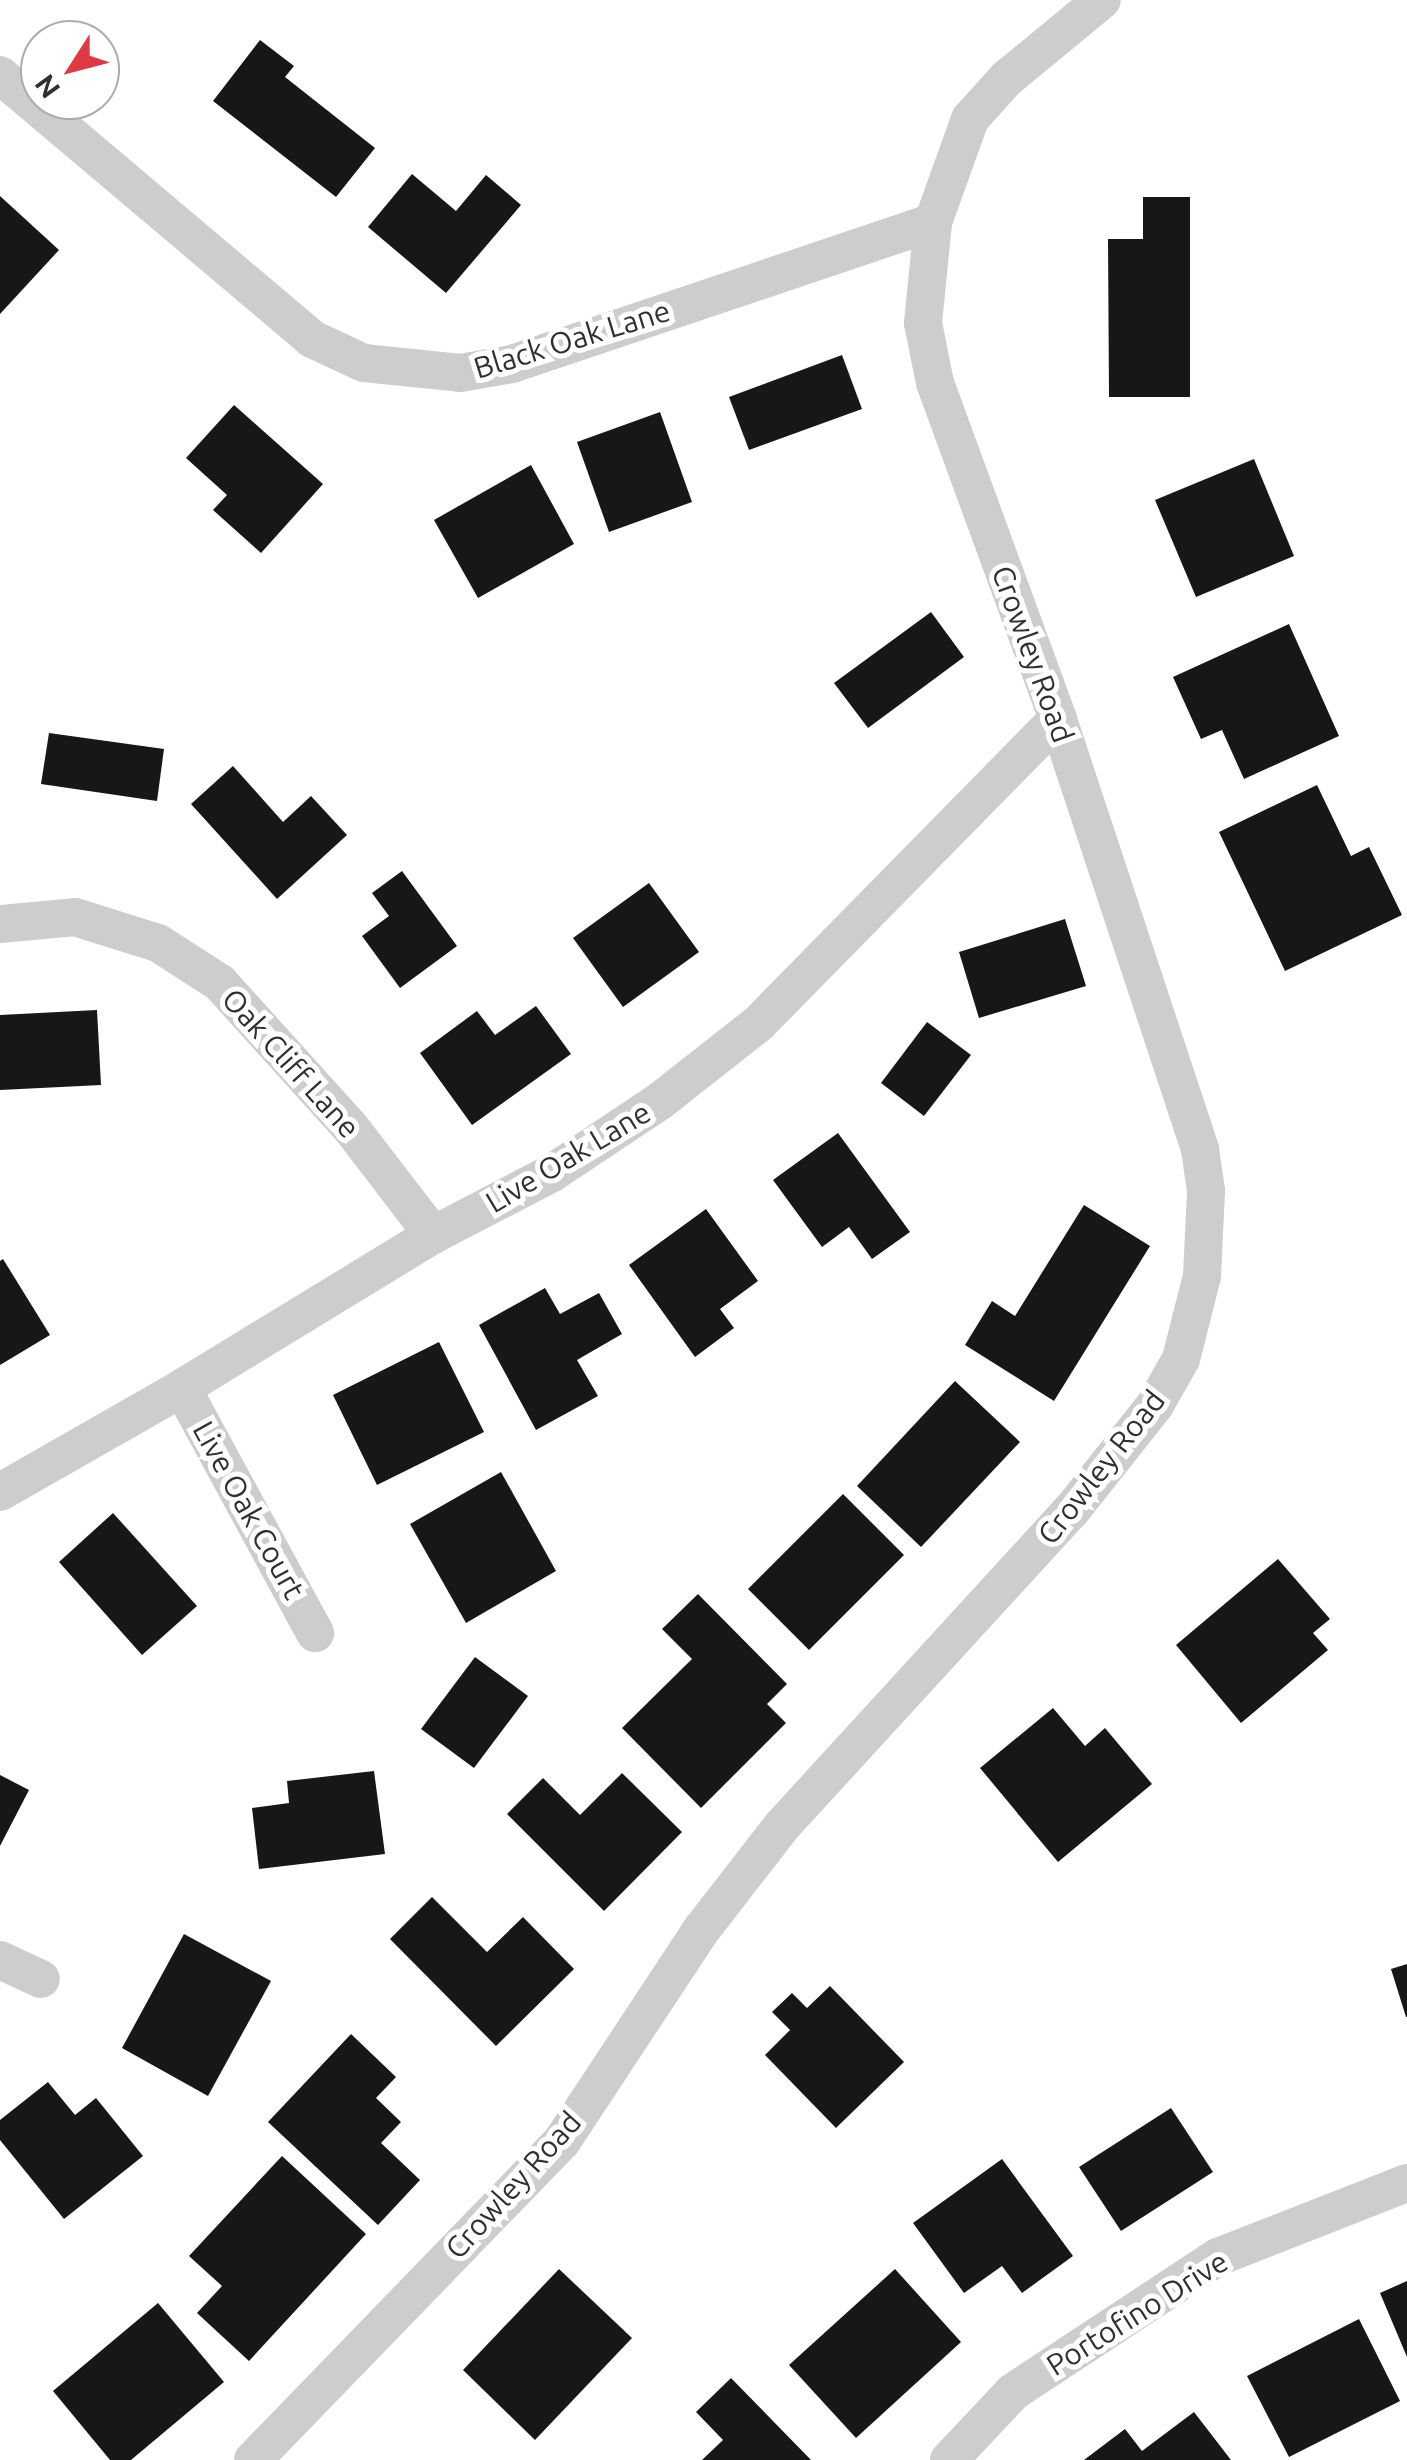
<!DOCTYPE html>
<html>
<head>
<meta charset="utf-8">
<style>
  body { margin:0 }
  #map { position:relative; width:1407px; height:2460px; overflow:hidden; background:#fff; font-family:Ubuntu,sans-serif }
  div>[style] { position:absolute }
  .building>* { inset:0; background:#171717 }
  .street>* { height:38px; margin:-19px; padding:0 19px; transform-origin:19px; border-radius:19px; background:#cdcdcd }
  span { translate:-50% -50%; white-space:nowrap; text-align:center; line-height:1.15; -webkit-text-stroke:10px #fff; paint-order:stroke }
  .street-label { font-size:30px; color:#303030 }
  .north { position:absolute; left:20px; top:20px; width:100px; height:100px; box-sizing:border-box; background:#fff; border:2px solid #acacac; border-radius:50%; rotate:234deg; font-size:28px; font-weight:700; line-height:40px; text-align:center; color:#303030 }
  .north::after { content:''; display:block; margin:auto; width:35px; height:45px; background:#df3a44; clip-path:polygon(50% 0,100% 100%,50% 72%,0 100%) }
</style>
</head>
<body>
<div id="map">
  <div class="building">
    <i style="clip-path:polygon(260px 40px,294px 66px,285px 77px,375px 148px,336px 197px,213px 101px)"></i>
    <i style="clip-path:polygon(412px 174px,456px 211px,486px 175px,521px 205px,446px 293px,368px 227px)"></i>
    <i style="clip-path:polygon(0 196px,59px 250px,0 314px)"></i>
    <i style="clip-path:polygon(1143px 197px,1190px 197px,1190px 397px,1109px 397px,1108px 239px,1143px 239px)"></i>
    <i style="clip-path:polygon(842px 355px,862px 409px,749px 450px,729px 397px)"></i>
    <i style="clip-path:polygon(234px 405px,323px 484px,261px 553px,213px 510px,227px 495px,186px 458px)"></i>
    <i style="clip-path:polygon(660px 412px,692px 502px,609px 532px,577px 442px)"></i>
    <i style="clip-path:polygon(1254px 459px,1294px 556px,1196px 597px,1155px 500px)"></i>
    <i style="clip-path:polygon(531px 465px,574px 544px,478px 598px,434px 520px)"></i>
    <i style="clip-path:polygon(931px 612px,964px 657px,868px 728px,834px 683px)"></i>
    <i style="clip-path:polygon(1289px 624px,1339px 736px,1244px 779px,1222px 730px,1201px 739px,1173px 677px)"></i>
    <i style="clip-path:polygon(49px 733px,164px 749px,157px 801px,41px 784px)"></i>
    <i style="clip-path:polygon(233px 766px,283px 822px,311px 796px,347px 835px,277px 899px,191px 804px)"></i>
    <i style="clip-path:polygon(1317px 785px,1351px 856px,1369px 847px,1402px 915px,1285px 971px,1219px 832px)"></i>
    <i style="clip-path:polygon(402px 871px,457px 946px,400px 988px,362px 936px,389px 916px,372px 893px)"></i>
    <i style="clip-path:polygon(649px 883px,699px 952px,623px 1007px,573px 938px)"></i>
    <i style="clip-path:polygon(1065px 919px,1086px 986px,979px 1018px,959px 952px)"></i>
    <i style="clip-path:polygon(536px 1006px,571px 1054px,472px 1125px,420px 1053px,477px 1011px,495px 1035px)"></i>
    <i style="clip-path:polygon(97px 1010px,101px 1085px,0 1090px,0 1015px)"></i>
    <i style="clip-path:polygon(927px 1022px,971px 1055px,924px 1116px,881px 1083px)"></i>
    <i style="clip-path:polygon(838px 1133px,910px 1232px,872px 1259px,849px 1227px,822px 1247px,773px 1180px)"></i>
    <i style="clip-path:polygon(1084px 1205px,1150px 1246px,1054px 1401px,965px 1345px,992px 1301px,1015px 1316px)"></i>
    <i style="clip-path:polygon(706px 1209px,758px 1281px,720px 1309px,734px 1328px,695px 1357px,629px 1265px)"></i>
    <i style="clip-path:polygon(3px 1259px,50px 1335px,0 1365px,0 1261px)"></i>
    <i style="clip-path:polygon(545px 1288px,560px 1314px,599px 1293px,622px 1334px,577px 1360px,598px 1396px,536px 1430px,479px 1325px)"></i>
    <i style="clip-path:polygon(439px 1342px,484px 1432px,377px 1485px,333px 1395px)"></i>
    <i style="clip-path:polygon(955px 1381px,1020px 1442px,921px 1547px,857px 1486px)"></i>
    <i style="clip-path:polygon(501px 1472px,556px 1571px,466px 1623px,410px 1524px)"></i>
    <i style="clip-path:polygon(843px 1494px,904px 1555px,809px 1650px,748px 1589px)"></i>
    <i style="clip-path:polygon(113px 1513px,197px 1606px,142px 1655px,59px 1562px)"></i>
    <i style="clip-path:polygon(1278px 1559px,1330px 1619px,1313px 1633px,1328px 1650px,1241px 1723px,1176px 1645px)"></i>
    <i style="clip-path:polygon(698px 1594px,787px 1684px,767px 1704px,786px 1723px,701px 1808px,622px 1728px,692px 1659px,662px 1629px)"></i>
    <i style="clip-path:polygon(475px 1657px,528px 1696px,474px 1768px,421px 1729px)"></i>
    <i style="clip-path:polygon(1053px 1708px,1085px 1746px,1105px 1728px,1152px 1784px,1058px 1862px,980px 1768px)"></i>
    <i style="clip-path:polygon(374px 1771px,385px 1854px,259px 1869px,252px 1808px,289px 1803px,287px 1781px)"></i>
    <i style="clip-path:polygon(622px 1773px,682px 1832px,604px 1911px,507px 1814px,543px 1778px,580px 1815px)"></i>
    <i style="clip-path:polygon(0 1775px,29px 1790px,0 1846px)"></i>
    <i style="clip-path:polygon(432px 1897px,487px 1952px,523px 1917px,574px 1969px,496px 2046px,390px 1939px)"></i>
    <i style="clip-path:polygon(184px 1934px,271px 1981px,208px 2096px,122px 2048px)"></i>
    <i style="clip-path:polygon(1407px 1964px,1407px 2017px,1406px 2017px,1391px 1969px)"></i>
    <i style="clip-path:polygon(830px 1986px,904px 2062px,836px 2128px,765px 2055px,790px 2030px,772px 2012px,792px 1993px,807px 2008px)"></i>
    <i style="clip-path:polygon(351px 2034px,396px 2077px,376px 2098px,401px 2122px,381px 2143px,420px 2180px,378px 2225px,268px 2122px)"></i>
    <i style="clip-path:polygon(48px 2082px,75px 2115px,96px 2098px,143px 2156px,64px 2219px,0 2140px,0 2120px)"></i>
    <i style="clip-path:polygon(1171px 2108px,1213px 2172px,1121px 2231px,1079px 2167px)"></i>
    <i style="clip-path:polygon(282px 2156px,366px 2234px,249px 2361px,197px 2313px,222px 2286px,189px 2256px)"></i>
    <i style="clip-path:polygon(1002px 2159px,1073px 2256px,1022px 2293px,1002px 2266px,964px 2293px,913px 2223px)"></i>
    <i style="clip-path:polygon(559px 2269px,632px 2338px,535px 2440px,463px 2370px)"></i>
    <i style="clip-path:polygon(895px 2269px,961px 2342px,856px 2438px,789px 2365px)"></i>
    <i style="clip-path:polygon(1407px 2281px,1407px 2357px,1380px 2293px)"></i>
    <i style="clip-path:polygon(158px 2303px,224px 2382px,131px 2460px,110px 2460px,53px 2391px)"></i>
    <i style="clip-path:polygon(1359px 2319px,1400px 2401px,1289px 2457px,1247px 2376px)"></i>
    <i style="clip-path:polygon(731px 2378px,811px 2460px,702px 2460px,723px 2440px,696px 2412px)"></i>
    <i style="clip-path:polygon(1194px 2412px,1231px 2460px,1084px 2460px,1125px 2429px,1142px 2451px)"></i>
  </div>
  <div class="street">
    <i style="left:0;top:75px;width:409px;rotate:40.2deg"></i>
    <i style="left:312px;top:339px;width:57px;rotate:24.8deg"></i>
    <i style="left:364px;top:363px;width:97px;rotate:5.9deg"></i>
    <i style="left:460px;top:373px;width:53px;rotate:-9.8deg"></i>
    <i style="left:512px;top:364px;width:444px;rotate:-18.6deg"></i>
    <i style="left:0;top:924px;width:75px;rotate:-5.3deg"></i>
    <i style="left:75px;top:917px;width:87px;rotate:17.4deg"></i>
    <i style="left:158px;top:943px;width:74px;rotate:32.8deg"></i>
    <i style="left:220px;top:983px;width:195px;rotate:47.9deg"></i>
    <i style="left:351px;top:1128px;width:135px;rotate:52.5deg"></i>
    <i style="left:182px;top:1388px;width:279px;rotate:61.5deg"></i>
    <i style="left:0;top:1492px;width:210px;rotate:-29.7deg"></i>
    <i style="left:182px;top:1388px;width:294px;rotate:-31.4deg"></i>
    <i style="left:433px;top:1235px;width:134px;rotate:-27.5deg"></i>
    <i style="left:552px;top:1173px;width:130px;rotate:-33.7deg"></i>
    <i style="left:660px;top:1101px;width:126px;rotate:-38.2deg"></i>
    <i style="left:759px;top:1023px;width:426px;rotate:-45.5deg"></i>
    <i style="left:0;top:1960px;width:45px;rotate:24.9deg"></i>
    <i style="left:253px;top:2460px;width:444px;rotate:-45.9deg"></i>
    <i style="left:562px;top:2141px;width:254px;rotate:-56.6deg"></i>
    <i style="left:702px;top:1929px;width:129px;rotate:-52.2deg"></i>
    <i style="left:781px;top:1827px;width:429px;rotate:-47.5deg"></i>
    <i style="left:1071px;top:1511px;width:135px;rotate:-51.6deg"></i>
    <i style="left:1155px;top:1405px;width:53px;rotate:-60.5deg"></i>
    <i style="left:1181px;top:1359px;width:86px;rotate:-75.8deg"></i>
    <i style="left:1202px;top:1276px;width:85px;rotate:-87.3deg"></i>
    <i style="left:1206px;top:1191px;width:42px;rotate:-98.1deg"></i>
    <i style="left:1200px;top:1149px;width:453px;rotate:-108.3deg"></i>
    <i style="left:1058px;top:719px;width:358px;rotate:-110.1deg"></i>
    <i style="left:935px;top:383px;width:61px;rotate:-101.3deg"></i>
    <i style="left:923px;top:323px;width:101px;rotate:-84.3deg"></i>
    <i style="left:933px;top:222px;width:109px;rotate:-70.2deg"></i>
    <i style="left:970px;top:119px;width:54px;rotate:-48deg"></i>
    <i style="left:1006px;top:79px;width:124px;rotate:-39.5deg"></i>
    <i style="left:949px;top:2460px;width:93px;rotate:-46.7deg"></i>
    <i style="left:1013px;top:2392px;width:245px;rotate:-33.4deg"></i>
    <i style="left:1218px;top:2257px;width:203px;rotate:-21.4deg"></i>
  </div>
  <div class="street-label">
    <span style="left:572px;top:339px;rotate:-17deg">Black Oak Lane</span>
    <span style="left:1033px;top:654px;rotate:70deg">Crowley Road</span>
    <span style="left:291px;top:1063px;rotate:48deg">Oak Cliff Lane</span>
    <span style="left:568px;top:1157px;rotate:-31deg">Live Oak Lane</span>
    <span style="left:1101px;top:1467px;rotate:-52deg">Crowley Road</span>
    <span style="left:249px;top:1510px;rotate:61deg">Live Oak Court</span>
    <span style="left:513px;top:2185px;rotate:-48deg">Crowley Road</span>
    <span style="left:1137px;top:2313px;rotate:-32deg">Portofino Drive</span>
  </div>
  <div class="north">N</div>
</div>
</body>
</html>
